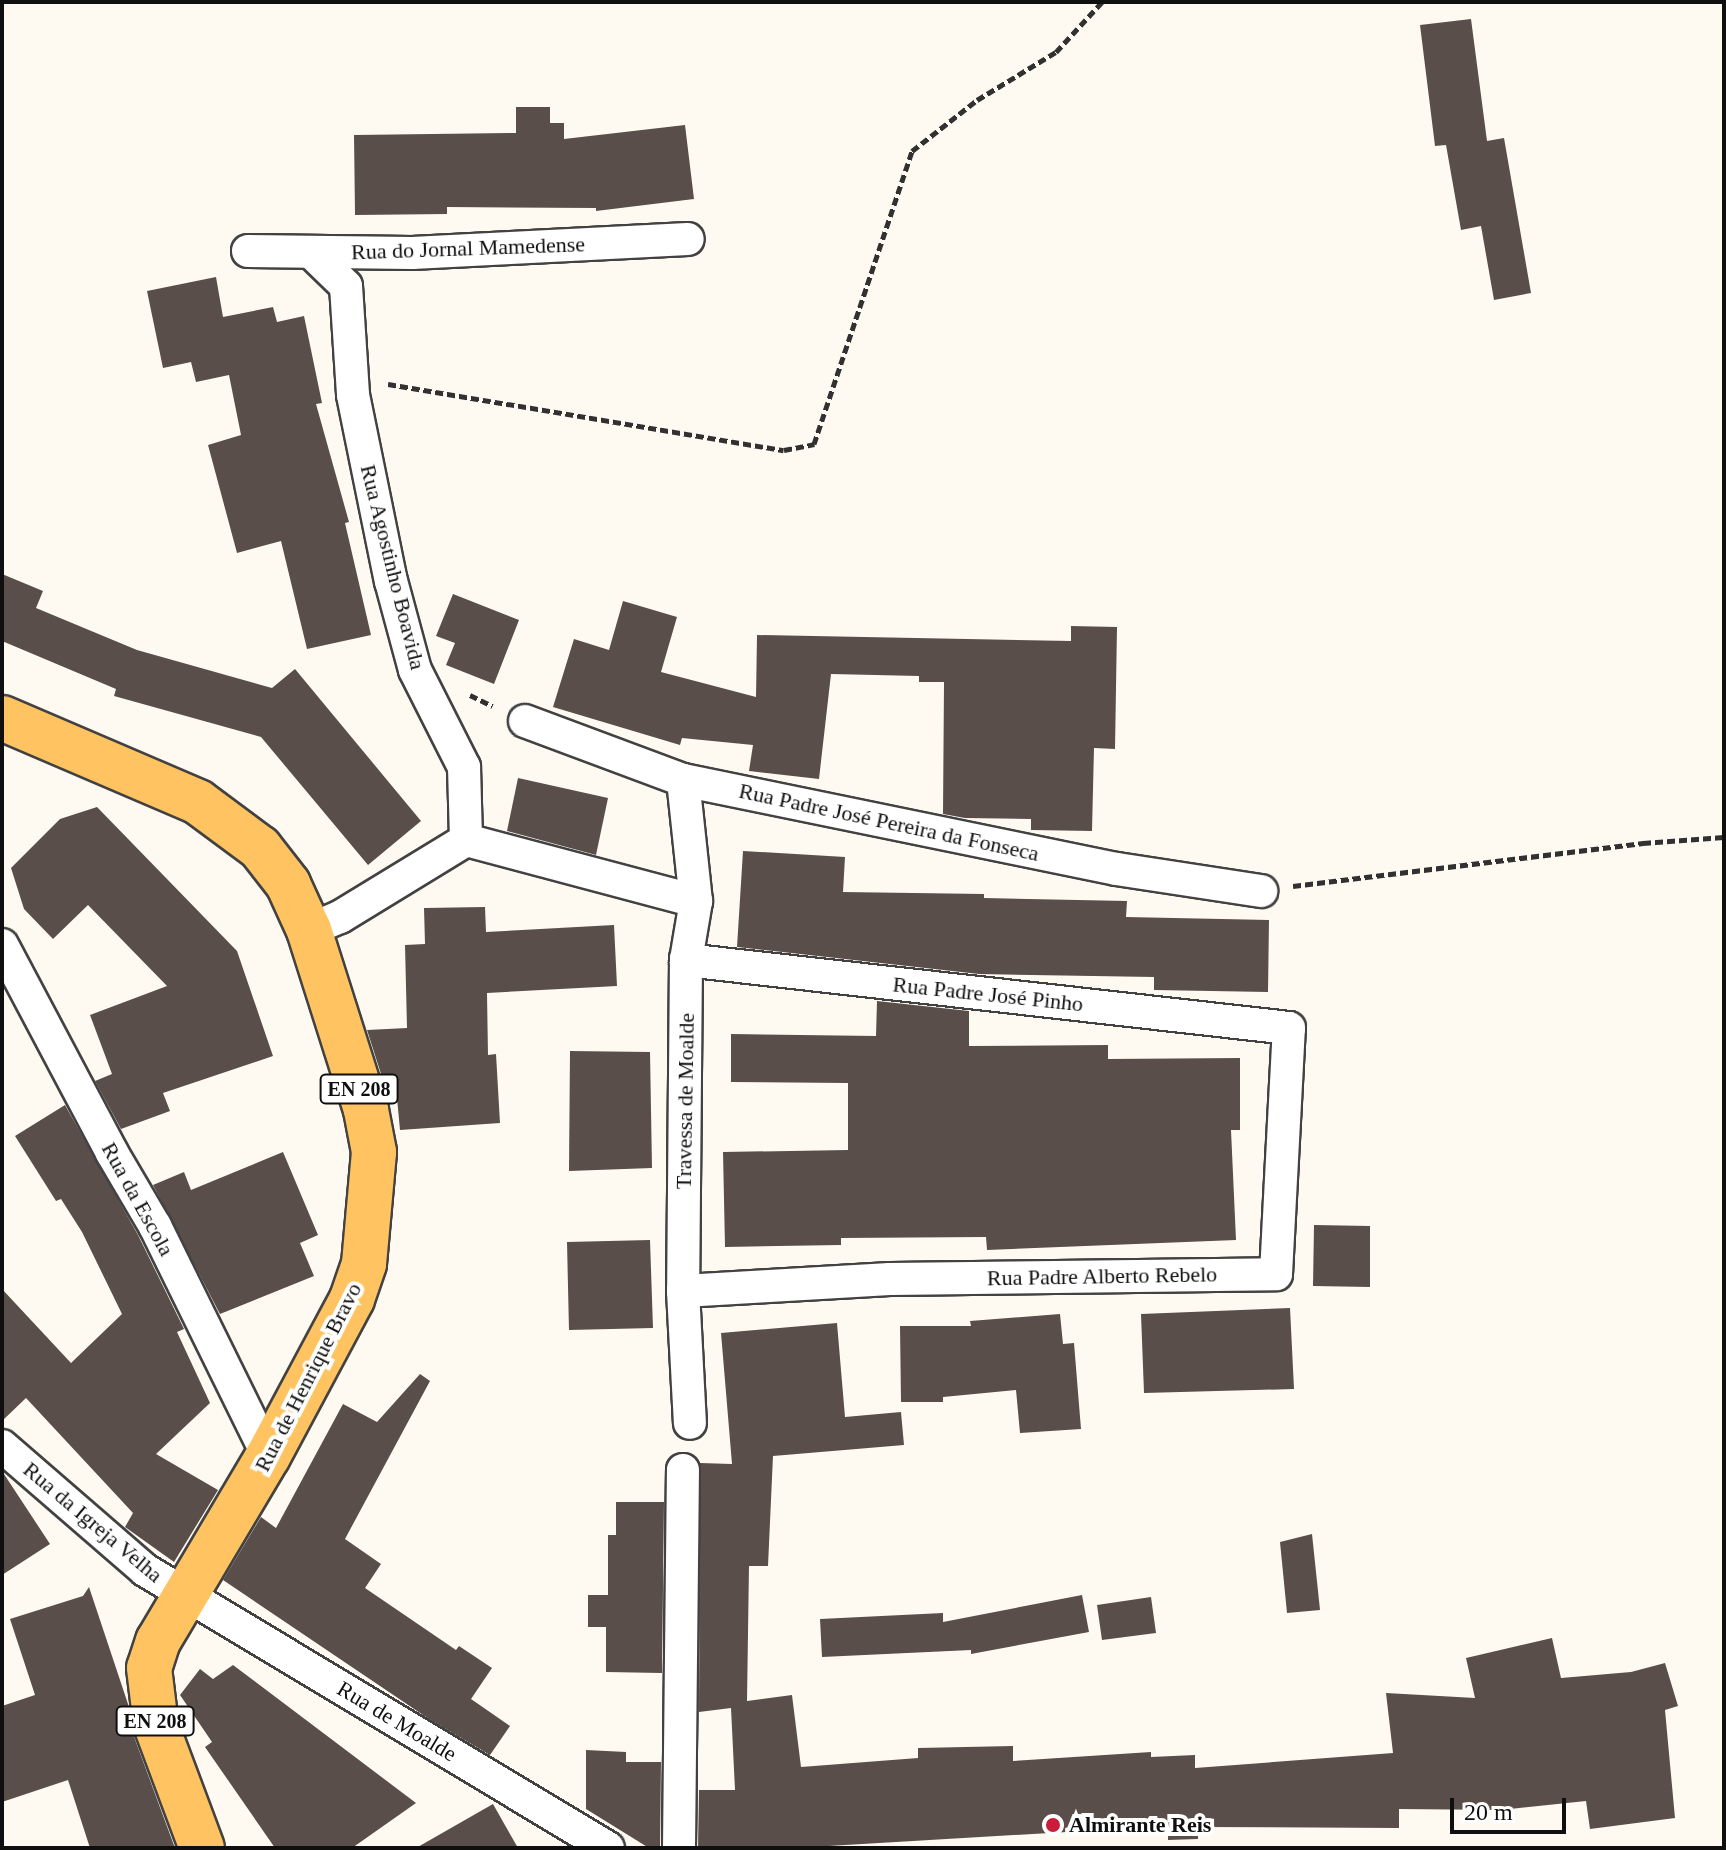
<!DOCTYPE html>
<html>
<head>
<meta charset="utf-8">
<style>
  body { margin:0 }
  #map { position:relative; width:1726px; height:1850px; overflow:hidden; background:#fffaf1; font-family:"Times New Roman",serif }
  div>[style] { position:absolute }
  .building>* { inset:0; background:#594e4a }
  .path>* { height:5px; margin-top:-2.5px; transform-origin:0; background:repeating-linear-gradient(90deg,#313131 0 8px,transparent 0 12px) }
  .roads { filter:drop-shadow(2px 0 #424242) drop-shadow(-2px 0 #424242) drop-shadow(0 2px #424242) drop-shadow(0 -2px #424242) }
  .street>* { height:32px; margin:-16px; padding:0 16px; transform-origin:16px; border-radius:16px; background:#fff }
  .primary>* { height:44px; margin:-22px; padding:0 22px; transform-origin:22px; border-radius:22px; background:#ffc461 }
  .dots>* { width:22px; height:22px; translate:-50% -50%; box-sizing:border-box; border:4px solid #fff; border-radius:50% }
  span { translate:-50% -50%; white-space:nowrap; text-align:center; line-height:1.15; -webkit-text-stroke:8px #fff; paint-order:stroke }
  .shield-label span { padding:2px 6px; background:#fff; border:2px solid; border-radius:6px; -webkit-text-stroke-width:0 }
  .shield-label { font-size:20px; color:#0f0f0f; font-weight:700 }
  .street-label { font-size:22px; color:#0f0f0f }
  .poi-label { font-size:22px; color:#0f0f0f; font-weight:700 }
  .left { translate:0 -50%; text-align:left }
  .frame { position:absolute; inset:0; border:4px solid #0f0f0f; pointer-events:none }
  .scale { position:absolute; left:1450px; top:1798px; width:116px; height:36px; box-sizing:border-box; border:4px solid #0f0f0f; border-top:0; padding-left:10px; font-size:24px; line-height:28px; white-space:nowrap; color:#0f0f0f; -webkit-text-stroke:6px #fff; paint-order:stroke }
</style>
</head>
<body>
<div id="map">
  <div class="building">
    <i style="clip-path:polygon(1471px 19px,1487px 141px,1504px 138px,1531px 293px,1494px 300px,1481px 226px,1461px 230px,1446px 145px,1435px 146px,1420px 25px)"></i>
    <i style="clip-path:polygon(516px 107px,550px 107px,550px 123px,564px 123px,564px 139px,685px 125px,694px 199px,596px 211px,596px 208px,447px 207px,447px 214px,355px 215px,354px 135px,516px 133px)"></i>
    <i style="clip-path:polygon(216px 277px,223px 317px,273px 307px,277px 322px,304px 316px,322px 403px,316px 404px,349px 522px,345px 523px,371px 635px,307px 649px,281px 541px,237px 553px,208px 445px,241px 435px,229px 375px,196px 382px,191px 362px,163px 368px,147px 291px)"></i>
    <i style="clip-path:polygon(2px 574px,43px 591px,36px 608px,137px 650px,272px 688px,295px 669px,421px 821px,368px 865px,261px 737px,114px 696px,116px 689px,2px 641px)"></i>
    <i style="clip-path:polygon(453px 594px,519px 620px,494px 684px,446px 665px,455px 643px,436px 636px)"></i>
    <i style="clip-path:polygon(623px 601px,677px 617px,661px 672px,756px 697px,757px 635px,1071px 641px,1071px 626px,1117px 627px,1115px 749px,1094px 748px,1092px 831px,1031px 830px,1031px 819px,965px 818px,943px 814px,944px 682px,919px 682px,919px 676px,831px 674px,819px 779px,749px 771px,753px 745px,682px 738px,680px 745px,553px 707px,574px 639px,609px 650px)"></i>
    <i style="clip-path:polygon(518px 778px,608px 798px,596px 855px,507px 831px)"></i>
    <i style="clip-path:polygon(97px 807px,237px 951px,273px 1056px,163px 1093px,170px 1111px,121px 1129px,95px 1081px,112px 1074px,90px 1015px,167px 986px,88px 905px,53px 939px,24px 909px,11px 868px,60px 819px)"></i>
    <i style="clip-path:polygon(743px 851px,845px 857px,843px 892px,984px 894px,984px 898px,1127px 901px,1126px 917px,1269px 920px,1268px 992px,1154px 990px,1154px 977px,979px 974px,737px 947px)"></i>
    <i style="clip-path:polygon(485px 907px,486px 932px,614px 925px,617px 986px,487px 993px,488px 1055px,496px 1054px,500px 1123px,400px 1130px,397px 1098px,389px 1099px,367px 1030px,407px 1028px,405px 945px,425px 944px,424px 908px)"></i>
    <i style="clip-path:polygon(877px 1001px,969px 1011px,969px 1046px,1108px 1045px,1108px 1059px,1240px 1058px,1240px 1130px,1231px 1130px,1236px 1240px,987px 1250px,986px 1237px,841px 1238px,841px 1245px,725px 1247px,723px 1152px,848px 1150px,848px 1083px,731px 1082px,731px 1034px,876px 1036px)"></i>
    <i style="clip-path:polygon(570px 1051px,650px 1052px,652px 1168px,569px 1171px)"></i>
    <i style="clip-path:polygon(65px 1105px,138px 1235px,184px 1329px,177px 1332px,210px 1403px,156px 1454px,218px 1490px,174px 1562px,125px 1527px,133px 1513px,26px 1398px,2px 1421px,2px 1289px,71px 1363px,122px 1314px,82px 1232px,61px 1199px,56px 1201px,15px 1136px)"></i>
    <i style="clip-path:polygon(283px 1152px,318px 1235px,300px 1243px,314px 1276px,220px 1314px,153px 1185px,184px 1172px,191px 1190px)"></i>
    <i style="clip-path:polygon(1314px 1225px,1370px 1226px,1370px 1287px,1313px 1286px)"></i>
    <i style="clip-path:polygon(650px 1240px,653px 1328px,569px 1330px,567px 1242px)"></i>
    <i style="clip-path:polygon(1290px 1308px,1294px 1389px,1144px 1393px,1141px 1314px)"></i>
    <i style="clip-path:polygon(1060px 1314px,1063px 1344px,1074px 1343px,1081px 1429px,1020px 1433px,1016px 1390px,943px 1397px,943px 1402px,901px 1402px,900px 1326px,971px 1326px,970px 1321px)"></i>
    <i style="clip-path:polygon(837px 1323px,845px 1417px,901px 1412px,904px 1445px,773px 1456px,768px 1566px,749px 1566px,747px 1701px,792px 1695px,801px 1767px,918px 1758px,918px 1748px,1013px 1746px,1013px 1761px,1151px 1752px,1151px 1757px,1195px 1755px,1195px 1768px,1393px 1753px,1386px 1693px,1475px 1698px,1466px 1658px,1552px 1638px,1561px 1678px,1631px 1672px,1665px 1663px,1678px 1706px,1665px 1710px,1675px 1818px,1590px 1829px,1586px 1801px,1501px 1810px,1399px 1809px,1399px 1828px,1198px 1827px,1198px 1839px,1168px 1840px,1168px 1826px,795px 1848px,698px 1848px,699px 1790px,735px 1790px,731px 1708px,699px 1712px,700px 1463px,732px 1464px,721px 1333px)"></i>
    <i style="clip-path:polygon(420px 1374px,430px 1381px,345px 1539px,381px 1564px,365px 1588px,456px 1650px,459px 1646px,492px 1668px,471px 1699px,510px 1726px,490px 1755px,429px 1719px,223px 1580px,261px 1517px,276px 1528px,343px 1404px,377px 1422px)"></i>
    <i style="clip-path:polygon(2px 1471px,50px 1544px,2px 1575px)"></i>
    <i style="clip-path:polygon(616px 1502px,664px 1502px,662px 1673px,606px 1672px,606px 1627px,588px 1627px,588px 1595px,608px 1595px,608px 1535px,616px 1535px)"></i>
    <i style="clip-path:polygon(1312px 1534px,1320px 1610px,1287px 1613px,1280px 1542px)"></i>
    <i style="clip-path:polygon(89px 1587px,129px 1707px,133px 1734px,175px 1848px,90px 1848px,68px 1780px,2px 1802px,2px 1706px,35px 1695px,10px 1619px,83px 1596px)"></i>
    <i style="clip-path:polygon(1082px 1595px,1089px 1632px,971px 1654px,971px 1650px,822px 1657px,820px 1619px,943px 1613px,943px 1622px)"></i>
    <i style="clip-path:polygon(1151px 1597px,1156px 1633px,1102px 1640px,1097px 1605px)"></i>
    <i style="clip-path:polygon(233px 1665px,416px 1803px,352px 1848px,275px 1848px,205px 1747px,212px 1742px,180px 1695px,200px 1669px,213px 1679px)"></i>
    <i style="clip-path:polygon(586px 1750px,626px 1752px,626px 1762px,661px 1762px,660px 1848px,649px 1848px,586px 1809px)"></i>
    <i style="clip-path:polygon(493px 1804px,518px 1848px,416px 1848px)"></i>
  </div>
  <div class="path">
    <i style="left:388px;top:384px;width:401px;rotate:9.5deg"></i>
    <i style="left:784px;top:450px;width:31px;rotate:-11deg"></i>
    <i style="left:814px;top:444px;width:309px;rotate:-71.5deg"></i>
    <i style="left:912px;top:151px;width:83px;rotate:-38.1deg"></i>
    <i style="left:977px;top:100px;width:92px;rotate:-31.3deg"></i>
    <i style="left:1056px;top:52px;width:68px;rotate:-47.4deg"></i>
    <i style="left:470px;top:695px;width:25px;rotate:26deg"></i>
    <i style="left:1293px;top:886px;width:353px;rotate:-7deg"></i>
    <i style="left:1643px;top:843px;width:81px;rotate:-4.2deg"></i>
  </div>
  <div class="roads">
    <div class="street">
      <i style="left:248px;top:251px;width:164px;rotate:0.7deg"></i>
      <i style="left:412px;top:253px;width:276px;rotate:-2.9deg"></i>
      <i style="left:312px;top:253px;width:47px;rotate:44.1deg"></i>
      <i style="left:346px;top:286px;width:109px;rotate:86.3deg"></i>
      <i style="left:353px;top:395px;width:190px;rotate:78.5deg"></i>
      <i style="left:391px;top:581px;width:92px;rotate:74.9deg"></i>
      <i style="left:415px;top:670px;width:109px;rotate:63.2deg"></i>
      <i style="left:464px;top:767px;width:73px;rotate:88.4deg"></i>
      <i style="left:466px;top:840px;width:238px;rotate:14.9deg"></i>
      <i style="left:525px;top:721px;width:169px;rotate:20.5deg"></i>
      <i style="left:683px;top:780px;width:443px;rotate:11.6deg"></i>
      <i style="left:1117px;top:869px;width:146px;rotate:8.7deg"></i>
      <i style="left:683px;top:780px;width:122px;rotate:83.9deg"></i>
      <i style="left:696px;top:901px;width:60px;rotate:99.6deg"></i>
      <i style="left:686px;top:960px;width:331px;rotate:90.5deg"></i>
      <i style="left:683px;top:1291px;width:132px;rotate:87deg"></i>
      <i style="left:309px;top:930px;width:34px;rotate:-23deg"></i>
      <i style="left:340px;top:917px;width:148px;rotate:-31.4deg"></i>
      <i style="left:2px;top:945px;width:235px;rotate:62.1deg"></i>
      <i style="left:112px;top:1153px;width:85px;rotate:59.5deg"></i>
      <i style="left:155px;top:1226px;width:256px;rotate:63.8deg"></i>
      <i style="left:683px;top:1291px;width:207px;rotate:-3.3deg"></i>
      <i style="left:890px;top:1279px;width:386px;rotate:-0.7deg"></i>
      <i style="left:1276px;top:1274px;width:246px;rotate:-87deg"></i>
      <i style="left:1289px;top:1028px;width:607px;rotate:-173.57deg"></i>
      <i style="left:2px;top:1446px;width:189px;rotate:40.9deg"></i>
      <i style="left:145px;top:1570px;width:540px;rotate:30.98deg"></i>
      <i style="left:679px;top:1848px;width:378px;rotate:-89.4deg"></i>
    </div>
    <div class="primary">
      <i style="left:2px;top:718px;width:213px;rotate:23.2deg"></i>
      <i style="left:198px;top:802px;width:77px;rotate:36.6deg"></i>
      <i style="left:260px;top:848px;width:46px;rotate:52.1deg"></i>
      <i style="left:288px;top:884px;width:51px;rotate:65.5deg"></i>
      <i style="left:309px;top:930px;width:189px;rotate:72.4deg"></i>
      <i style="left:366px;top:1110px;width:43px;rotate:79.2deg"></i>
      <i style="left:374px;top:1152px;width:112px;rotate:95.1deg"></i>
      <i style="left:364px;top:1264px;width:37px;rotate:109deg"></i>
      <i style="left:352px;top:1299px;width:178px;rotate:118.1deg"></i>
      <i style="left:268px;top:1456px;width:215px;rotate:120.7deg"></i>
      <i style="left:158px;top:1641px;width:28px;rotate:108deg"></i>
      <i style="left:149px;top:1668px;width:57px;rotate:83deg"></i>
      <i style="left:156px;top:1725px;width:131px;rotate:69.5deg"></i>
    </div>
  </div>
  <div class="dots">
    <i style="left:1053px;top:1825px;background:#ca1c3b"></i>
  </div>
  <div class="shield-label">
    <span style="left:359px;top:1089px">EN 208</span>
    <span style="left:155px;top:1721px">EN 208</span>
  </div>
  <div class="street-label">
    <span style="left:468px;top:248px;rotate:-2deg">Rua do Jornal Mamedense</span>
    <span style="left:393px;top:567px;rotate:76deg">Rua Agostinho Boavida</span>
    <span style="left:889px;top:822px;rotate:12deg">Rua Padre José Pereira da Fonseca</span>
    <span style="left:988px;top:994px;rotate:6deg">Rua Padre José Pinho</span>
    <span style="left:685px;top:1101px;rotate:-89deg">Travessa de Moalde</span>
    <span style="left:138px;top:1199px;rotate:61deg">Rua da Escola</span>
    <span style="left:1102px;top:1276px;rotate:-1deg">Rua Padre Alberto Rebelo</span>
    <span style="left:308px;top:1377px;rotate:-63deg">Rua de Henrique Bravo</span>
    <span style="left:93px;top:1522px;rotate:40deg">Rua da Igreja Velha</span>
    <span style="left:397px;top:1721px;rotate:31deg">Rua de Moalde</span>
  </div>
  <div class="poi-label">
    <span class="left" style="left:1069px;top:1825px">Almirante Reis</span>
  </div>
  <div class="frame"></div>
  <div class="scale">20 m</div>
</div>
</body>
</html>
